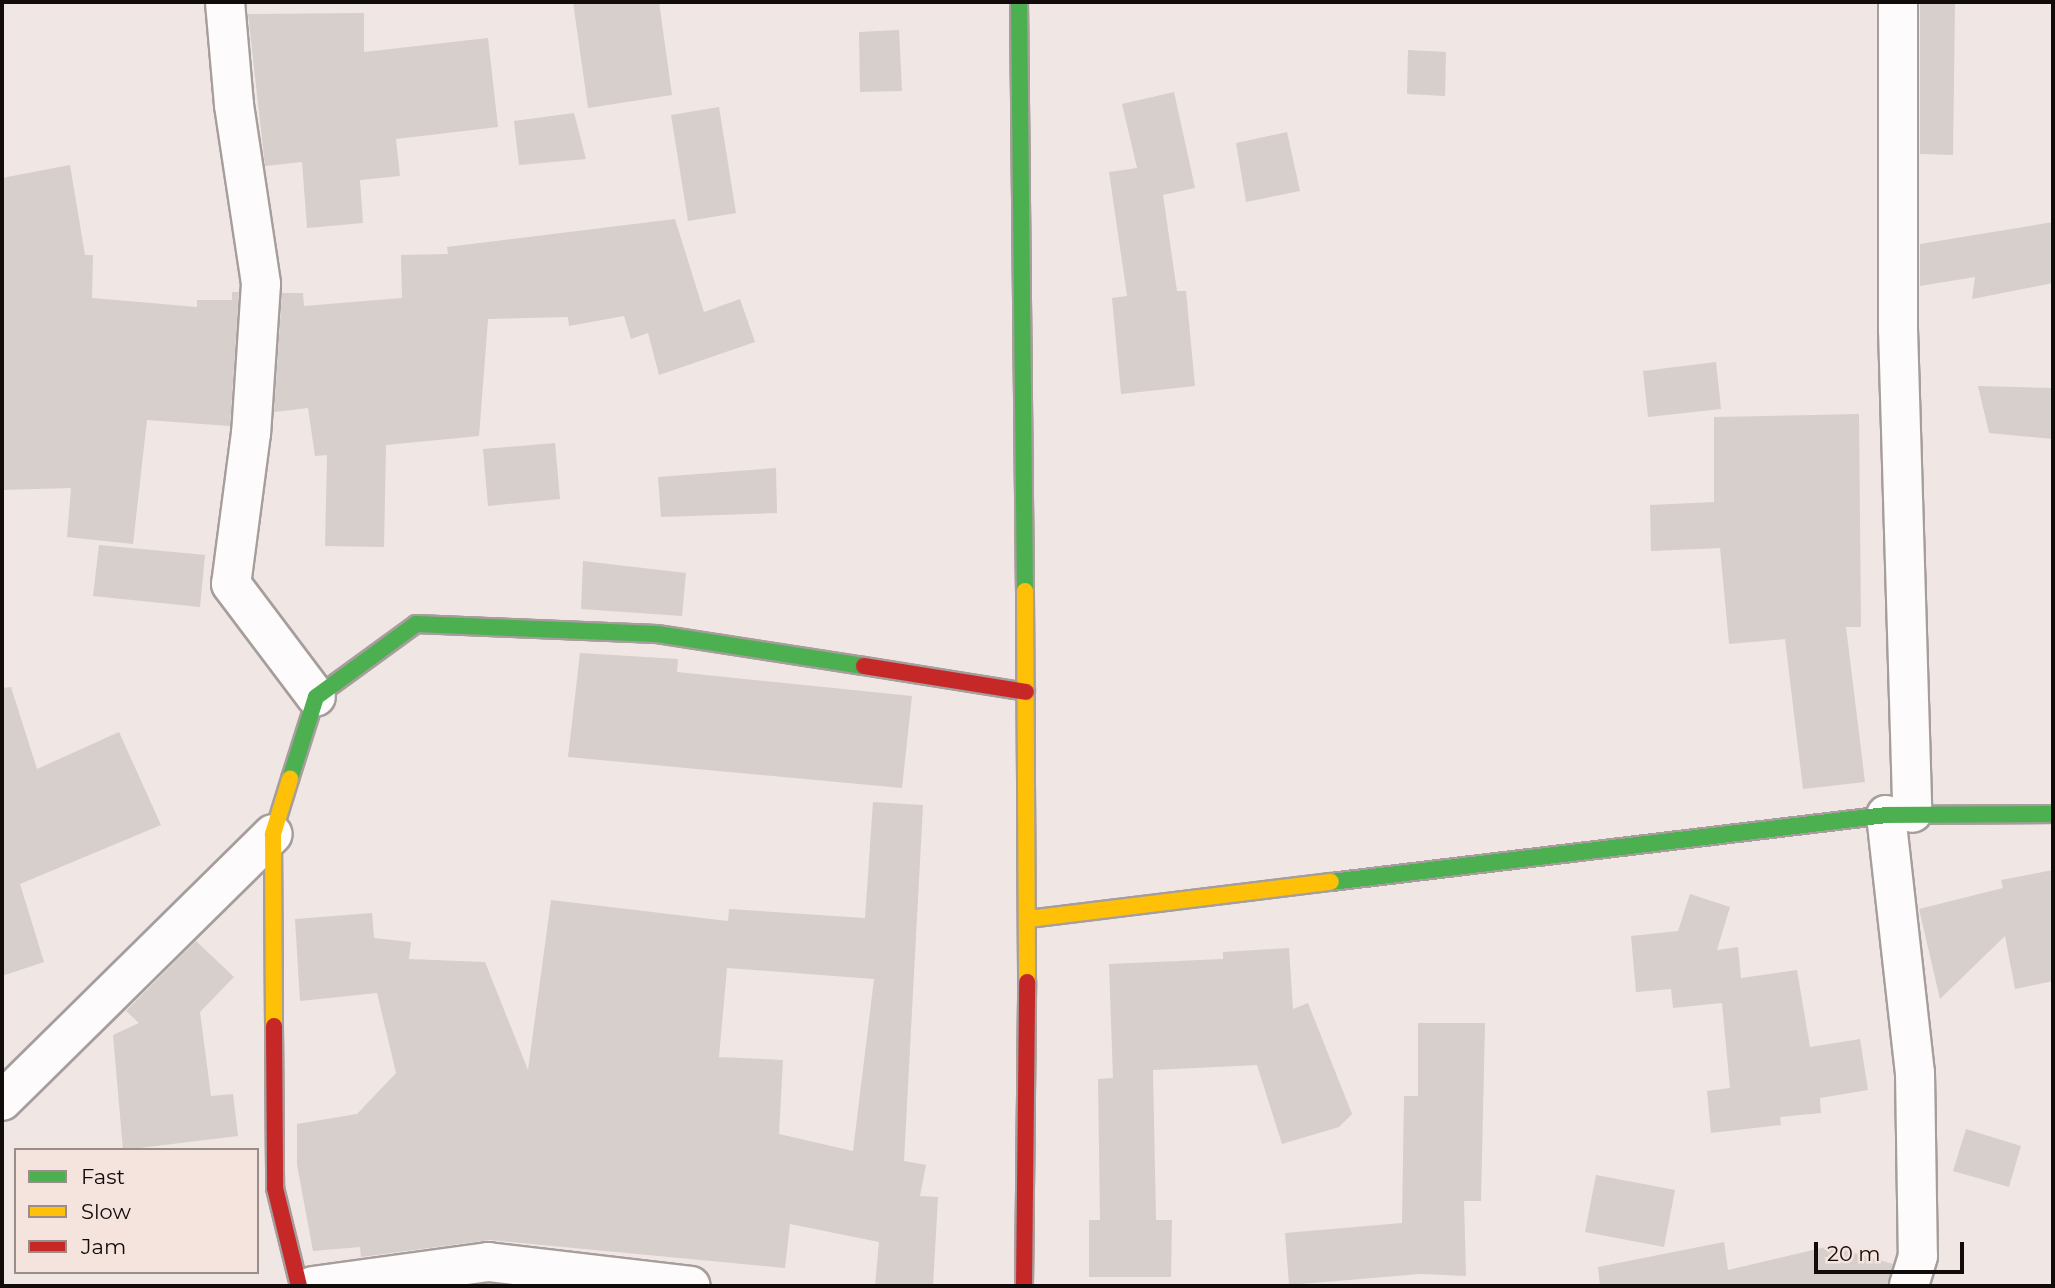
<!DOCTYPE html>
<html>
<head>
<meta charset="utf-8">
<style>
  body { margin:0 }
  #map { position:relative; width:2055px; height:1288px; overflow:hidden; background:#f0e6e3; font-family:Montserrat,sans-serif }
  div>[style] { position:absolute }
  .building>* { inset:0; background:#d7cfcc }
  .roads { filter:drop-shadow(2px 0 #a69e9c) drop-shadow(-2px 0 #a69e9c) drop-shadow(0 2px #a69e9c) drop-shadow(0 -2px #a69e9c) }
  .street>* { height:38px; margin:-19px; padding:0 19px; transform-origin:19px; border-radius:19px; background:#fdfbfb }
  .fast>* { height:16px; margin:-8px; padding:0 8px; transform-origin:8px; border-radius:8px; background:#4caf50 }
  .slow>* { height:16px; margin:-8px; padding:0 8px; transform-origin:8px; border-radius:8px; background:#ffc107 }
  .jam>* { height:16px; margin:-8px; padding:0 8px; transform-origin:8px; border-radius:8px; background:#c62828 }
  span { translate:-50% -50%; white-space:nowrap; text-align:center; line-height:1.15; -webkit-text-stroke:7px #f5e3de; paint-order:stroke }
  .frame { position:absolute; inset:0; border:4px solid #110b0a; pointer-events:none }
  .legend { position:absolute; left:14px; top:1148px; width:245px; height:126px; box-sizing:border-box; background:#f5e3de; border:2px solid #9a8d89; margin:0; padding:9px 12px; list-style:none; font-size:21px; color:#110b0a }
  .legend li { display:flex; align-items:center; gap:14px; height:35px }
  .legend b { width:35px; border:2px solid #9a8d89 }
  .scale { position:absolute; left:1814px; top:1242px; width:150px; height:32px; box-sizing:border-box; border:4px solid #110b0a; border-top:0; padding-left:9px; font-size:21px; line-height:24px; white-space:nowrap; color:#110b0a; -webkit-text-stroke:5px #f5e3de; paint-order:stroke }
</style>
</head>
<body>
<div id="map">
  <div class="building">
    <i style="clip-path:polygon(573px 2px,659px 2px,672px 95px,588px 108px)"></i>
    <i style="clip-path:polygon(1920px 2px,1955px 2px,1953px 155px,1920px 154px)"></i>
    <i style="clip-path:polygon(364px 13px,364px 52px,488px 38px,498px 127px,396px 139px,400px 176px,360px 180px,363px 223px,307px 228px,302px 162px,265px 166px,248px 14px)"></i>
    <i style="clip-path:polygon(899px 30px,902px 91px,860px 92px,859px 32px)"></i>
    <i style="clip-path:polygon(1408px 50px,1446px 52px,1445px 96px,1407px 94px)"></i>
    <i style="clip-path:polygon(1174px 92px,1195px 188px,1163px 195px,1177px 291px,1186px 291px,1195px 386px,1121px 394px,1112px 298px,1127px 296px,1109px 172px,1137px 168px,1122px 104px)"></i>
    <i style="clip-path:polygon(719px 107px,736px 213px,688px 221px,671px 115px)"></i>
    <i style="clip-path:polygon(574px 113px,586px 159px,519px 165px,514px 121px)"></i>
    <i style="clip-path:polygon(1287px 132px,1300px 191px,1246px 202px,1236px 143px)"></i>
    <i style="clip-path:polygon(70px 165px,85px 255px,93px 255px,92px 298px,197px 307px,197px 300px,232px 300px,232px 292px,239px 292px,230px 426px,147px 420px,133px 544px,67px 537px,71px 488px,2px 490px,2px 178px)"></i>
    <i style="clip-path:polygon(675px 219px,704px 312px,740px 299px,755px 342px,659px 375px,648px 333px,631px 339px,624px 316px,569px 326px,568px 317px,488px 319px,479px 436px,386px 445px,384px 547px,325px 546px,327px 455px,315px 456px,308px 408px,274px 412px,282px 293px,303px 293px,304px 306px,402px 298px,401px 255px,448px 254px,447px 247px)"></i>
    <i style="clip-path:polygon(2053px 222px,2053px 283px,1972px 299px,1975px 277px,1920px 286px,1920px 244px)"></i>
    <i style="clip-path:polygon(1716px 362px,1721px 409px,1648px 417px,1643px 371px)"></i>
    <i style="clip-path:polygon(1978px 386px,2053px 388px,2053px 439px,1989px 433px)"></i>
    <i style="clip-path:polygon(1859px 414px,1861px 627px,1846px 627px,1865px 782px,1803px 789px,1785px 639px,1729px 644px,1720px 548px,1651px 551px,1650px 505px,1714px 502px,1714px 417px)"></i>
    <i style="clip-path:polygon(555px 443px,560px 499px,488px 506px,483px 449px)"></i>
    <i style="clip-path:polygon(776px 468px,777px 513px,661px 517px,658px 477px)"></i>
    <i style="clip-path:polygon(99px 545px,205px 555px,200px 607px,93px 596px)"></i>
    <i style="clip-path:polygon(583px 561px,686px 573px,682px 616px,581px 609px)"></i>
    <i style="clip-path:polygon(580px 653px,678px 659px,677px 672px,912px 696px,902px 788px,568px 757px)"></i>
    <i style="clip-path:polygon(11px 687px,37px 769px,119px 732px,161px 825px,20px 884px,44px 962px,2px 976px,2px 688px)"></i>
    <i style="clip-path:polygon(evenodd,873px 802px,923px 805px,904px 1161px,926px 1165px,920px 1196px,938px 1197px,933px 1286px,875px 1286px,879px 1242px,790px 1224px,785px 1268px,490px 1240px,361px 1257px,360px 1247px,313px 1251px,297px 1165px,297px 1124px,357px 1114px,396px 1073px,377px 993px,300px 1001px,295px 919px,372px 913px,374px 938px,411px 942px,409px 959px,485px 962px,528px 1070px,551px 900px,728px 921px,729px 909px,865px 918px,873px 802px,727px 968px,874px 979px,853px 1151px,779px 1134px,783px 1060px,719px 1057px,727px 968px)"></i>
    <i style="clip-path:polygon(2053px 870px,2053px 981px,2015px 989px,2005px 936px,1940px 999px,1919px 909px,2003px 888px,2001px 880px)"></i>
    <i style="clip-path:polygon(1690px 894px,1730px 907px,1717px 950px,1738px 947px,1741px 978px,1797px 970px,1810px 1047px,1860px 1039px,1868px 1090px,1820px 1098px,1821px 1113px,1780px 1117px,1781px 1125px,1711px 1133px,1707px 1091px,1730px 1088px,1722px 1003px,1673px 1008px,1671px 989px,1636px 992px,1631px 936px,1678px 931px)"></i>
    <i style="clip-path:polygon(196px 941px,234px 977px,200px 1012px,211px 1096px,233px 1094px,238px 1136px,123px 1150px,113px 1035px,139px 1023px,126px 1011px)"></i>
    <i style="clip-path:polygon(1289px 948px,1293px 1009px,1308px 1003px,1352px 1114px,1339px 1127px,1282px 1144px,1257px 1065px,1153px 1070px,1156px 1220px,1172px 1220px,1171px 1277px,1089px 1277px,1089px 1220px,1100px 1220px,1098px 1079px,1113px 1078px,1109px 964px,1223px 959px,1223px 952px)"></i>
    <i style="clip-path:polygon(1418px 1023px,1485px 1023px,1481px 1201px,1464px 1201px,1466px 1276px,1420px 1274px,1289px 1285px,1285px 1233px,1402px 1223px,1404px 1096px,1418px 1096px)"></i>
    <i style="clip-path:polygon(1966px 1129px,2021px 1146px,2009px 1187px,1953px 1171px)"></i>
    <i style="clip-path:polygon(1596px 1175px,1675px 1190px,1664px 1247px,1585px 1232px)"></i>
    <i style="clip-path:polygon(1724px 1242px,1728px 1270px,1830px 1246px,1893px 1264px,1888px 1286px,1600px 1286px,1598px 1267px)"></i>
  </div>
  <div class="roads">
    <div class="street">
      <i style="left:225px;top:2px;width:103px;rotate:85deg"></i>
      <i style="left:234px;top:105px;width:181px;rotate:81.4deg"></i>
      <i style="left:261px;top:284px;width:149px;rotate:93.8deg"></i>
      <i style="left:251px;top:433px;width:152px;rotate:97.5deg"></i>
      <i style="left:231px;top:584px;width:141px;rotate:53deg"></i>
      <i style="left:1898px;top:2px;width:327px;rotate:90deg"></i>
      <i style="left:1898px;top:329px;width:484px;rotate:88.3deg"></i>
      <i style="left:1886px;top:815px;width:260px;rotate:83.6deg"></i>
      <i style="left:1915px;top:1073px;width:183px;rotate:89.1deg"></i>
      <i style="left:1918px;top:1256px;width:31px;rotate:107deg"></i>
      <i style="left:2px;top:1101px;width:380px;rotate:-44.6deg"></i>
      <i style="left:313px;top:1286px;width:177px;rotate:-7.8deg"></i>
      <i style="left:488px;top:1262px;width:204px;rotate:6.7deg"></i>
    </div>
    <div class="fast">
      <i style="left:1019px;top:2px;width:589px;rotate:89.42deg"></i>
      <i style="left:290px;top:779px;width:86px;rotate:-72.4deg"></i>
      <i style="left:316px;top:697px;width:124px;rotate:-36.1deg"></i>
      <i style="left:416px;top:624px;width:241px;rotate:2.4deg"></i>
      <i style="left:657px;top:634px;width:209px;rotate:8.8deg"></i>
      <i style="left:1331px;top:882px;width:559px;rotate:-6.88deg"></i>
      <i style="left:1886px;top:815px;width:167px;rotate:-0.3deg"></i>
    </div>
    <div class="slow">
      <i style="left:1025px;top:591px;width:391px;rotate:89.7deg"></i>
      <i style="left:1028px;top:919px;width:305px;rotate:-7deg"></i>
      <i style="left:274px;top:1026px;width:192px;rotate:-90.3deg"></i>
      <i style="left:273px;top:834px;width:58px;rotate:-72.8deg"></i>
    </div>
    <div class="jam">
      <i style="left:864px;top:666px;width:164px;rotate:9.1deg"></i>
      <i style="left:274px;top:1026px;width:162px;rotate:89.6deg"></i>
      <i style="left:275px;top:1188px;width:101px;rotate:76.2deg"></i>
      <i style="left:1024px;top:1286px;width:304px;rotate:-89.4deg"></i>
    </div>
  </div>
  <div class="frame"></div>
  <ul class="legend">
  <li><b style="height:9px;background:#4caf50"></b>Fast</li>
  <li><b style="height:9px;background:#ffc107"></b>Slow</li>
  <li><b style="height:9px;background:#c62828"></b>Jam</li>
  </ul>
  <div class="scale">20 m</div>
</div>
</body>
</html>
